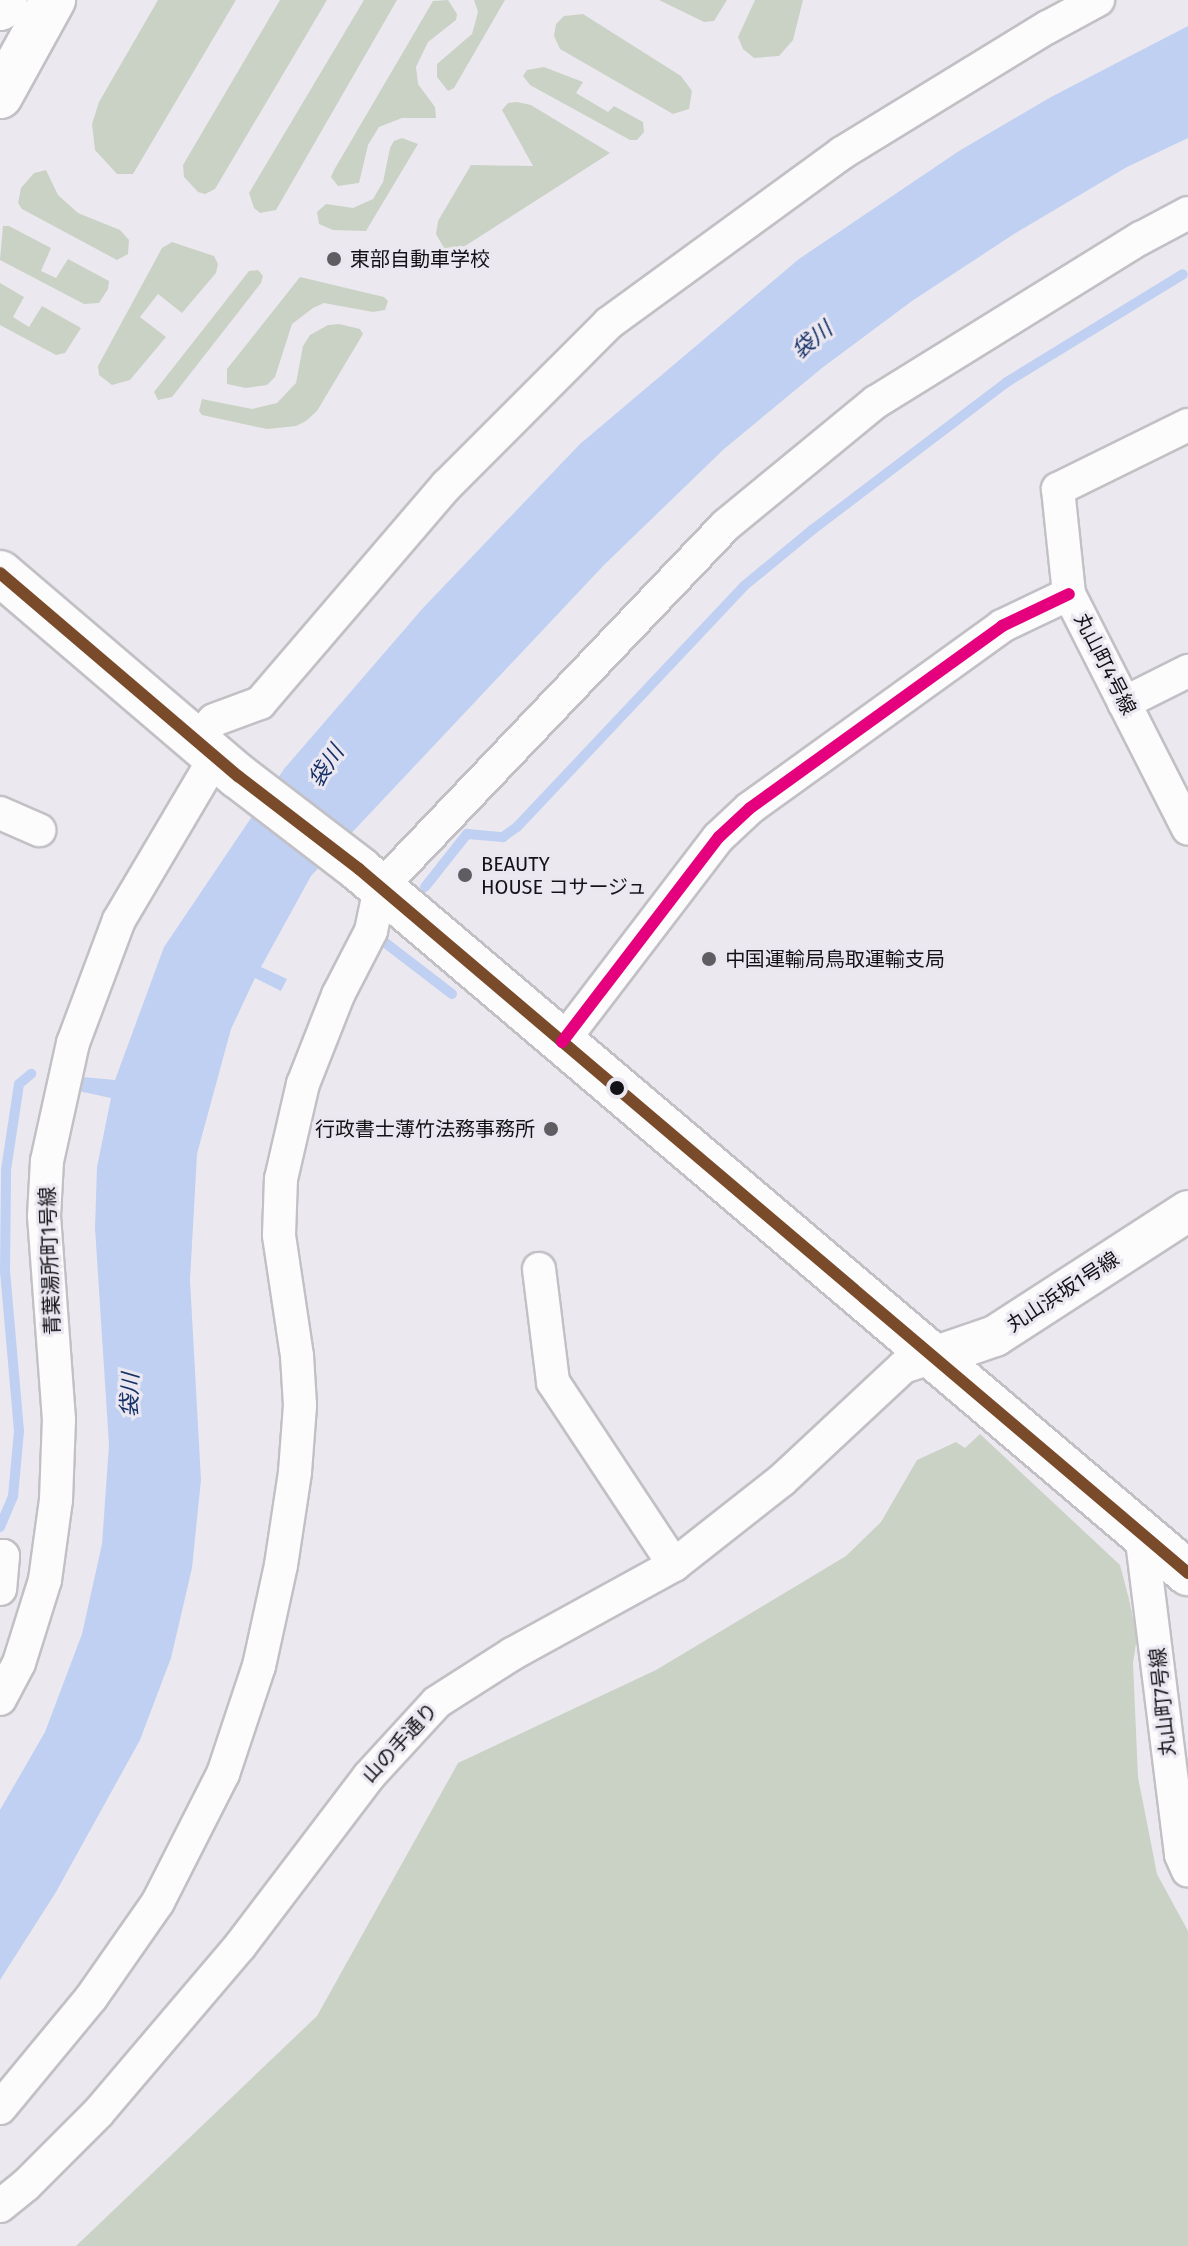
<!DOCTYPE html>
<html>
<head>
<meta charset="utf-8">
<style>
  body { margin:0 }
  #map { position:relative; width:1188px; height:2246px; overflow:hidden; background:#ebe9ef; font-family:"Fira Sans","Noto Sans JP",sans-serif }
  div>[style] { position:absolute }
  .green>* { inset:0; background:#cad2c5 }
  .water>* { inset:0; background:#c0d0f2 }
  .stream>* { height:10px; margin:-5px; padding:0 5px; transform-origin:5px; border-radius:5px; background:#c0d0f2 }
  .roads { filter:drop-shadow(2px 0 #c2c0c5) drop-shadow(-2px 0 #c2c0c5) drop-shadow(0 2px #c2c0c5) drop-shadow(0 -2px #c2c0c5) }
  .minor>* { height:32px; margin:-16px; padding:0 16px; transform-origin:16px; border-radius:16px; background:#fcfcfd }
  .tertiary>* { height:40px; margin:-20px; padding:0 20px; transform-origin:20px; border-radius:20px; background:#fcfcfd }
  .secondary>* { height:44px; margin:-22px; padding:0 22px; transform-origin:22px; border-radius:22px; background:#fcfcfd }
  .trunk>* { height:44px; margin:-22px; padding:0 22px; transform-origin:22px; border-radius:22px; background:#fcfcfd }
  .bus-1>* { height:12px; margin:-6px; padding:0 6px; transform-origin:6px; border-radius:6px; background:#7a4b2a }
  .bus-2>* { height:12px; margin:-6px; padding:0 6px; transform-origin:6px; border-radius:6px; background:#e5007d }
  .dots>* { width:22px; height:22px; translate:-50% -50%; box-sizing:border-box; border:4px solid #eae7f1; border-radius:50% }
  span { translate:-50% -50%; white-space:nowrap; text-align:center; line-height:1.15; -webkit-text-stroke:6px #eae7f1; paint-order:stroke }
  .poi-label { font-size:20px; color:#131216 }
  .left { translate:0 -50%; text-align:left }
  .right { translate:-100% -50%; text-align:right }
  .street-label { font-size:20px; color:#131216 }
  .water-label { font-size:22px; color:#173167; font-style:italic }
</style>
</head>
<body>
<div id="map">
  <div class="green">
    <i style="clip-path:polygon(158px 0,236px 0,133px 174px,117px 174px,95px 150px,92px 124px,99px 102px)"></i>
    <i style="clip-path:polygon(280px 0,327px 0,215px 189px,205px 194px,198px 192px,184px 177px,183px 165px)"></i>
    <i style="clip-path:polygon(364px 0,397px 0,276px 210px,260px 213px,254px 208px,249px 193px)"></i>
    <i style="clip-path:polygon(448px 0,457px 14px,456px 20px,428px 42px,416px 67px,418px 84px,435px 107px,436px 118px,402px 118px,379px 127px,368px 145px,359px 183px,338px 186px,331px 177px,334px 170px,433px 1px)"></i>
    <i style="clip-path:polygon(474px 0,505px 0,454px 88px,448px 91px,437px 77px,437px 64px,472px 34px,478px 12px)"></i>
    <i style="clip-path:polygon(659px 0,727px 0,714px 21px,704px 22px)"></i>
    <i style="clip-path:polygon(755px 0,803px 0,793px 40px,779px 56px,754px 58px,743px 49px,738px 37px)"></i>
    <i style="clip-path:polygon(583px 14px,681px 76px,692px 91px,689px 109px,673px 114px,560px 49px,554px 36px,556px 24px,564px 16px)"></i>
    <i style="clip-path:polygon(544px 67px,583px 82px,576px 93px,608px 112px,614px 106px,643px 122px,644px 132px,637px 140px,630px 140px,530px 85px,523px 76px,527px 70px)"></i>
    <i style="clip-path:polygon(517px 102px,531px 105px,610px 153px,465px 246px,444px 248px,436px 234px,438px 221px,471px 165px,533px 166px,502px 110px,508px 103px)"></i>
    <i style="clip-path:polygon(402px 138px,418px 144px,366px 231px,333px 230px,319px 224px,317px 212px,326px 204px,353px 208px,373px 199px,383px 182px,390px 148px,394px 141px)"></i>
    <i style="clip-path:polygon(46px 170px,58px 195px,78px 213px,120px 230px,129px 240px,128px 254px,117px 260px,22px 209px,18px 203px,21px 188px,34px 173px)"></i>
    <i style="clip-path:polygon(3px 226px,9px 226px,51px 248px,41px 271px,56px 278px,68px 259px,109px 281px,108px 289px,99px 303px,84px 304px,0 260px)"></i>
    <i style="clip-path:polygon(172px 242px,214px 256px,218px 264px,216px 273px,182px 313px,158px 294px,140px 317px,166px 337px,130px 380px,112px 385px,99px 375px,98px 366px,162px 248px)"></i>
    <i style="clip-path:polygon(258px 270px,263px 276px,261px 283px,172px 397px,158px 400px,154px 392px,249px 271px)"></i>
    <i style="clip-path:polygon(300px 277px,384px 297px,388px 301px,385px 310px,373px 312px,324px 303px,313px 308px,292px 324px,275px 377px,267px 385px,246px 388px,227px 384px,227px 369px)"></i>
    <i style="clip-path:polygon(0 283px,24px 297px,13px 317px,29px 327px,42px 306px,81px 328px,65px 353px,56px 355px,0 325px)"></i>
    <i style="clip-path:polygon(339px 324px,360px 329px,363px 334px,317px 411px,306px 421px,296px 426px,267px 429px,202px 415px,199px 411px,202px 399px,252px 409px,277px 403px,296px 383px,303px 346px,310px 335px,328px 325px)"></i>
    <i style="clip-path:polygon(980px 1434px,1120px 1565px,1129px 1599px,1137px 1637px,1133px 1663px,1138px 1777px,1157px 1874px,1188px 1931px,1188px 2246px,76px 2246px,317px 2016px,458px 1763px,656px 1670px,846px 1556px,881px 1522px,917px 1460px,956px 1442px,965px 1448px)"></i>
  </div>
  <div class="water">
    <i style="clip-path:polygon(1188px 26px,1188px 138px,1127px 167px,1014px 234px,912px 301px,822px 368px,724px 449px,604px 565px,311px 876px,261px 967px,287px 979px,281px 991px,255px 978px,231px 1029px,197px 1154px,190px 1280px,201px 1480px,192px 1568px,171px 1658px,140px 1740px,56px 1892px,0 1980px,0 1810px,45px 1732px,82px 1634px,102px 1544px,109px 1445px,95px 1228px,97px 1167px,111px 1098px,78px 1091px,83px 1077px,115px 1080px,164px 947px,284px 769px,423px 608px,580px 444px,799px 259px,959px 151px,1051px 97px)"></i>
  </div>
  <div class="stream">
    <i style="left:425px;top:887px;width:68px;rotate:-51.6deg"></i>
    <i style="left:467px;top:834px;width:36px;rotate:5deg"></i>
    <i style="left:503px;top:837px;width:17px;rotate:-36deg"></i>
    <i style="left:517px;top:827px;width:331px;rotate:-46.7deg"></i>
    <i style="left:744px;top:586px;width:88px;rotate:-39.5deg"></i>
    <i style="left:812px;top:530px;width:245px;rotate:-37.2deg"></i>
    <i style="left:1007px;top:382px;width:206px;rotate:-31.5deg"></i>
    <i style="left:379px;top:938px;width:92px;rotate:37.5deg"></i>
    <i style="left:0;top:1527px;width:34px;rotate:-67deg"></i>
    <i style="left:13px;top:1496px;width:65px;rotate:-84.7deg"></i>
    <i style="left:19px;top:1431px;width:160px;rotate:-95deg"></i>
    <i style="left:5px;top:1272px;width:102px;rotate:-89.4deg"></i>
    <i style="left:6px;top:1170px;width:87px;rotate:-81.4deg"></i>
    <i style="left:19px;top:1084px;width:16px;rotate:-40deg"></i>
  </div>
  <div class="roads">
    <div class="minor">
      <i style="left:1188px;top:425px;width:145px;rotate:153.8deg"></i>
      <i style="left:1058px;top:489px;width:106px;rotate:84deg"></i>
      <i style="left:1069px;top:594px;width:263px;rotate:63.1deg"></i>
      <i style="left:1124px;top:703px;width:72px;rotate:-26.6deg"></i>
      <i style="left:197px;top:739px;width:25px;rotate:-48deg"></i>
      <i style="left:214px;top:720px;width:49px;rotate:-20.3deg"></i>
      <i style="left:260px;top:703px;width:287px;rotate:-49.4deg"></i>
      <i style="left:447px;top:485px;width:229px;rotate:-45deg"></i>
      <i style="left:609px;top:323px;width:288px;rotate:-36.1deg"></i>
      <i style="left:842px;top:153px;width:241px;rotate:-31.5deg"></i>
      <i style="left:1048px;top:27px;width:57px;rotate:-28.4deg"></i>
      <i style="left:0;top:813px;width:43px;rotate:23.6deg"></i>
      <i style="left:562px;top:1042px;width:258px;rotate:-52.6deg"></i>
      <i style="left:719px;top:837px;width:42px;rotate:-43.1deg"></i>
      <i style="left:750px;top:808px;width:311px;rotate:-35.8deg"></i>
      <i style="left:1002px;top:626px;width:74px;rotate:-25.5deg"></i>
      <i style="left:539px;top:1269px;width:114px;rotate:82.9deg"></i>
      <i style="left:553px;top:1382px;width:219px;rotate:56.5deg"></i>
      <i style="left:1141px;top:1533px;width:324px;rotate:82.9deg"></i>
      <i style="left:1181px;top:1855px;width:17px;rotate:66deg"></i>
      <i style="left:0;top:1556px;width:3px"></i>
      <i style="left:3px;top:1556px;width:33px;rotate:95deg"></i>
      <i style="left:0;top:1699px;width:41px;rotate:-62.2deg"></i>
      <i style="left:19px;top:1663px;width:87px;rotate:-72.6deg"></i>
      <i style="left:45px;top:1580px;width:81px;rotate:-82.2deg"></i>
      <i style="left:56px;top:1500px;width:80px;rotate:-87.9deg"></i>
      <i style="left:59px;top:1420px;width:205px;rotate:-94.2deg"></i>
      <i style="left:44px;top:1216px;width:55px;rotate:-86.9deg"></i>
      <i style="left:47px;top:1161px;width:121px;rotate:-77.6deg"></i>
      <i style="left:73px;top:1043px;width:131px;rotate:-69.5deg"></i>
      <i style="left:119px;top:920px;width:191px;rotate:-59.4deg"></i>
      <i style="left:0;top:2108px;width:143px;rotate:-50.4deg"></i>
      <i style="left:91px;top:1998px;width:117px;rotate:-55.1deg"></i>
      <i style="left:158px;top:1902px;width:144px;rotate:-63.1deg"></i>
      <i style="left:223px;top:1774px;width:114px;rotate:-71.6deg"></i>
      <i style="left:259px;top:1666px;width:103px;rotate:-77.7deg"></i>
      <i style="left:281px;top:1565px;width:94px;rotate:-81.4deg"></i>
      <i style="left:295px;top:1472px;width:67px;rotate:-85.7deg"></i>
      <i style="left:300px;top:1405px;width:49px;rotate:-93.5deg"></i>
      <i style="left:297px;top:1356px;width:122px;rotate:-98.5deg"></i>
      <i style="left:279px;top:1235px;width:56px;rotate:-88deg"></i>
      <i style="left:281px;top:1179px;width:98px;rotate:-77deg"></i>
      <i style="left:303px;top:1084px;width:96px;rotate:-68.5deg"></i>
      <i style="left:338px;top:995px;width:72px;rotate:-62.7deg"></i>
      <i style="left:371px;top:931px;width:44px;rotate:-78.2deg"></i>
      <i style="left:380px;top:888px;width:501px;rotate:-46.37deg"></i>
      <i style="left:726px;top:525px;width:194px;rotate:-39.4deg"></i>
      <i style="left:876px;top:402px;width:312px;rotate:-31.8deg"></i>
      <i style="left:1141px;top:238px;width:53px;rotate:-28deg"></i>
      <i style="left:0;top:2206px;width:33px;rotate:-39deg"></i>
      <i style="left:26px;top:2185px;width:102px;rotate:-45deg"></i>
      <i style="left:98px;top:2113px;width:219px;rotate:-49.6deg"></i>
      <i style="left:240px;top:1946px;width:213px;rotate:-52.8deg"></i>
      <i style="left:369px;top:1776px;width:100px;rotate:-47.4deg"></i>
      <i style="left:437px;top:1702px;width:89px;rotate:-32.6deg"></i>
      <i style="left:512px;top:1654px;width:185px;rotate:-28.8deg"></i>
      <i style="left:674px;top:1565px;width:137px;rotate:-38.2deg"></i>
      <i style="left:782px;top:1480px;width:166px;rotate:-43deg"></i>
      <i style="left:903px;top:1367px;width:29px;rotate:-18deg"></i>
    </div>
    <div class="tertiary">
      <i style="left:931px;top:1358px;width:68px;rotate:-19deg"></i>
      <i style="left:995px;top:1336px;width:230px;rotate:-32.9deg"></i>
    </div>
    <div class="secondary">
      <i style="left:0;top:573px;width:313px;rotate:40.5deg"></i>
      <i style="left:238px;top:776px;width:153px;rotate:37.5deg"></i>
      <i style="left:359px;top:869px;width:1088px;rotate:40.34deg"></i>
    </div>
    <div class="trunk">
      <i style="left:0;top:8px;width:9px;rotate:-58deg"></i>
      <i style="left:0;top:96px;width:110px;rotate:-61.1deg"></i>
    </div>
  </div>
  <div class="bus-1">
    <i style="left:0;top:573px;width:313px;rotate:40.5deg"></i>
    <i style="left:238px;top:776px;width:153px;rotate:37.5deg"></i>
    <i style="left:359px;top:869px;width:1088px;rotate:40.34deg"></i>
  </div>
  <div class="bus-2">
    <i style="left:562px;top:1042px;width:258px;rotate:-52.6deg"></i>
    <i style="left:719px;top:837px;width:42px;rotate:-43.1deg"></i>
    <i style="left:750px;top:808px;width:311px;rotate:-35.8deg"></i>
    <i style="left:1002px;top:626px;width:74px;rotate:-25.5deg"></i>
  </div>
  <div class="dots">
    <i style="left:334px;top:259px;background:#5f5d62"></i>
    <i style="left:465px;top:875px;background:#5f5d62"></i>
    <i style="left:709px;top:959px;background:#5f5d62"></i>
    <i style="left:617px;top:1088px;background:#131216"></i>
    <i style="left:551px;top:1129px;background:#5f5d62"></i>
  </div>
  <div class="poi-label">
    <span class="left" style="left:350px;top:259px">東部自動車学校</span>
    <span class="left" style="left:481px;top:876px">BEAUTY<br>HOUSE コサージュ</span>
    <span class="left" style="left:725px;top:959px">中国運輸局鳥取運輸支局</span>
    <span class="right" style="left:535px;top:1129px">行政書士薄竹法務事務所</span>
  </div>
  <div class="street-label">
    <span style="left:1105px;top:664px;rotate:63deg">丸山町4号線</span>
    <span style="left:50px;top:1261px;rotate:-92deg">青葉湯所町1号線</span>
    <span style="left:1063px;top:1292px;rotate:-33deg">丸山浜坂1号線</span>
    <span style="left:1163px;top:1702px;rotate:-96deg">丸山町7号線</span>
    <span style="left:400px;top:1743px;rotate:-47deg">山の手通り</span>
  </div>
  <div class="water-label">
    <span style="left:812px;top:340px;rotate:-39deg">袋川</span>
    <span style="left:326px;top:766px;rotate:-56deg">袋川</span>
    <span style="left:130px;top:1395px;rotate:-88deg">袋川</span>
  </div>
</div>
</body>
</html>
